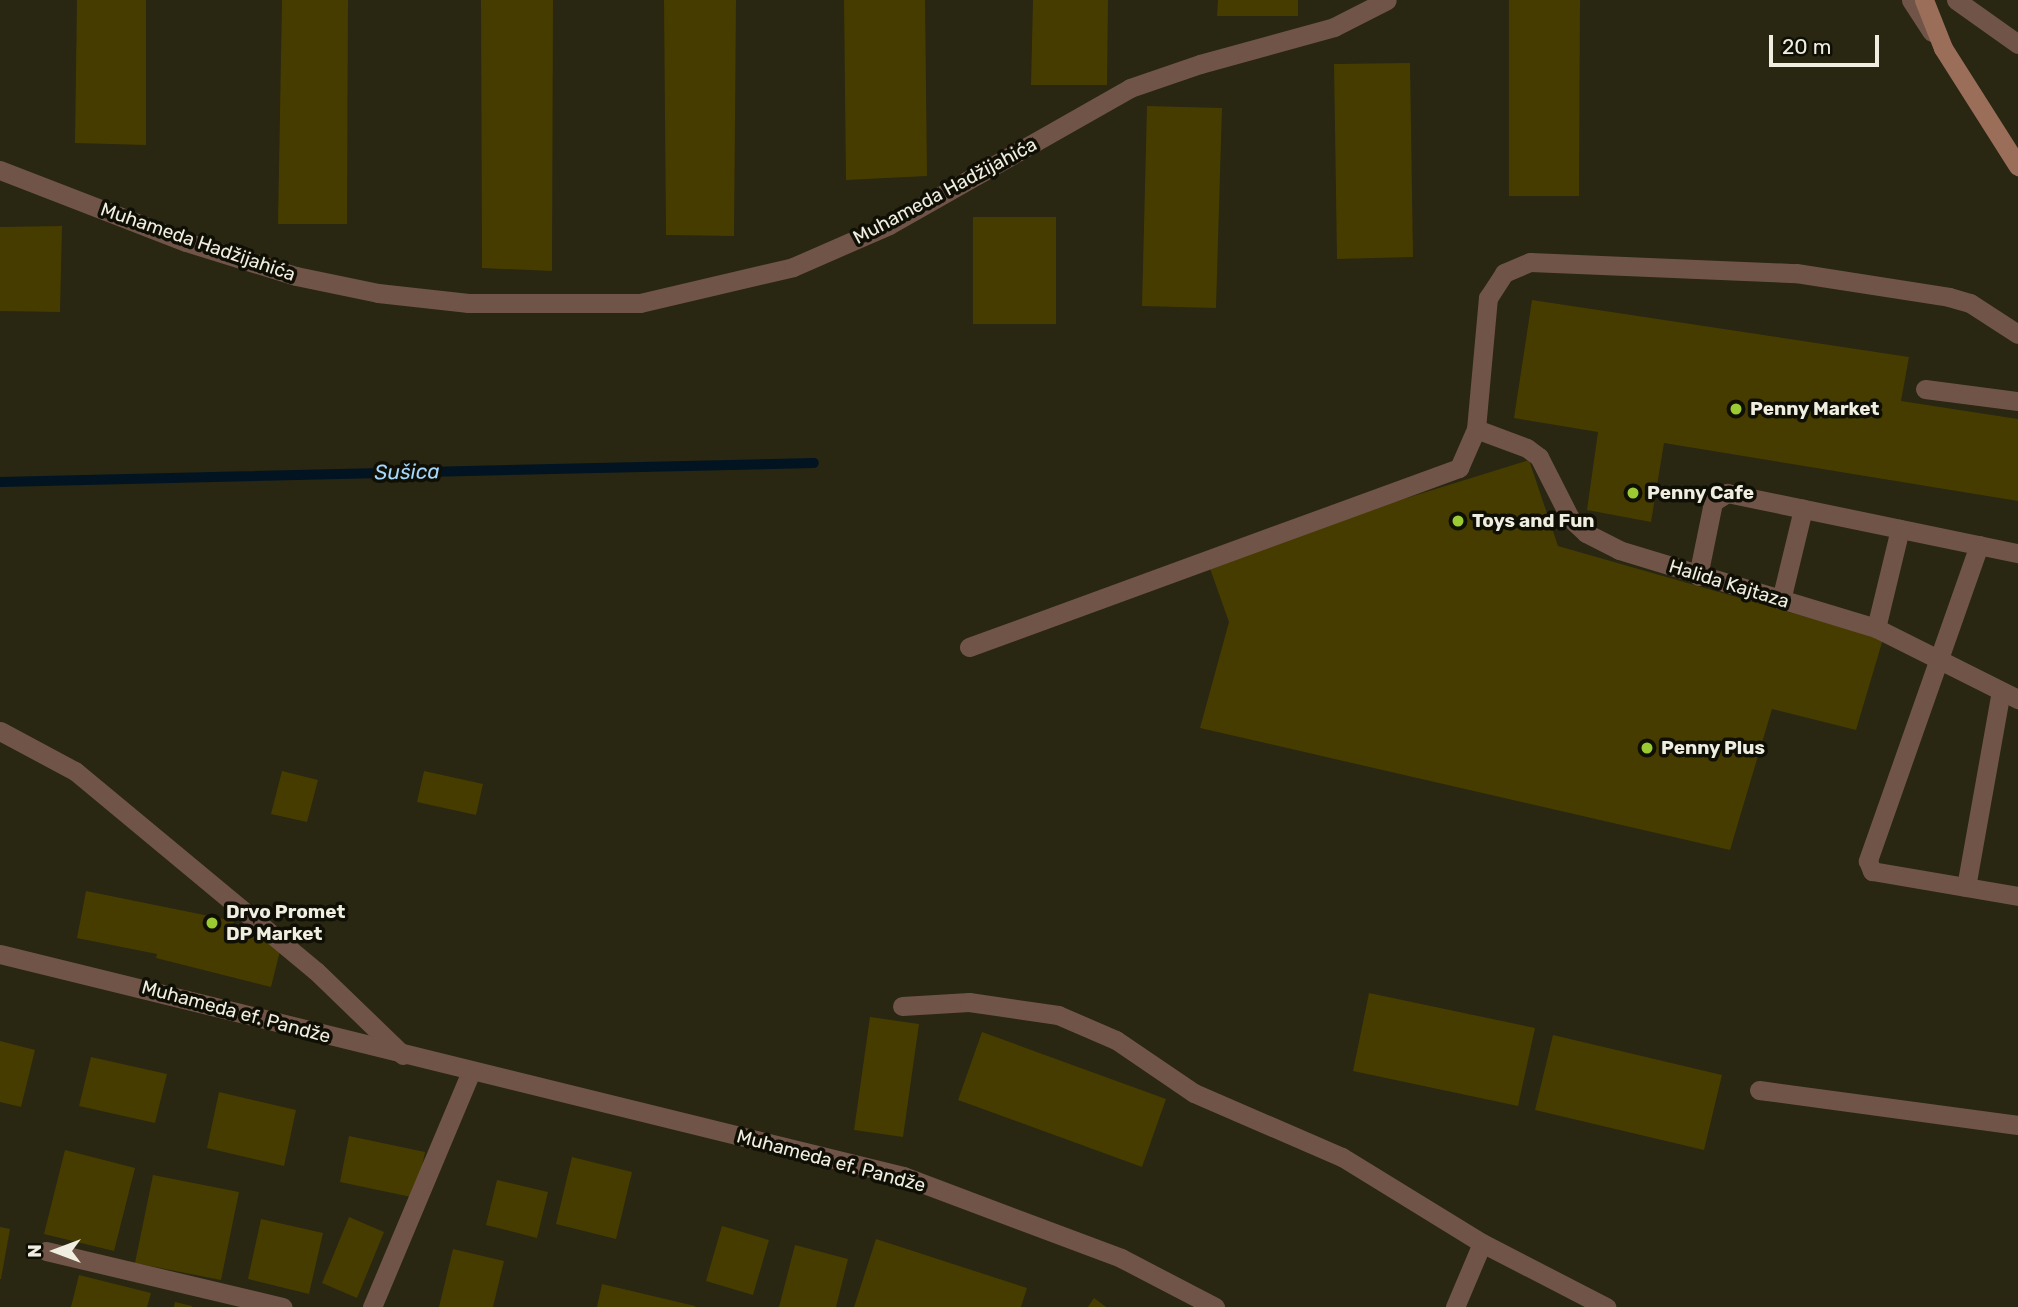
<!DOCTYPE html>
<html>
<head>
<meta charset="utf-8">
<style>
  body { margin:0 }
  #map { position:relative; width:2018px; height:1307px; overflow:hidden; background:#292612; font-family:Rubik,sans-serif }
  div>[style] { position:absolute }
  .stream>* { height:10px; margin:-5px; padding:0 5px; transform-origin:5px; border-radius:5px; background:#021421 }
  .building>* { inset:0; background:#463c00 }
  .service>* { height:19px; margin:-9.5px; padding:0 9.5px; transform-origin:9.5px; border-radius:9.5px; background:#705448 }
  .minor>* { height:19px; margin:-9.5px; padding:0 9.5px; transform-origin:9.5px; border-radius:9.5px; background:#705448 }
  .tertiary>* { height:19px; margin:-9.5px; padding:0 9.5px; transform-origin:9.5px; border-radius:9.5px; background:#705448 }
  .secondary>* { height:19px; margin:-9.5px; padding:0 9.5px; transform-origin:9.5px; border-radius:9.5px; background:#9b6e5a }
  .dots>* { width:19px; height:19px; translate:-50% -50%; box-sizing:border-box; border:4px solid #100f06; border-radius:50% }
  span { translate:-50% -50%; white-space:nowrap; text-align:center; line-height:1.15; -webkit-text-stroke:7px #100f06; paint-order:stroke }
  .street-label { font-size:19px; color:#f0eee1 }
  .poi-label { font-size:19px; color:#f0eee1; font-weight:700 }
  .left { translate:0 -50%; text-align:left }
  .water-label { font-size:21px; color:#a4d8fd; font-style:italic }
  .north { position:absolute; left:21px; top:1216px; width:70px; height:70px; -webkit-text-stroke:5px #100f06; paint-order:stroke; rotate:270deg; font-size:19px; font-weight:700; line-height:28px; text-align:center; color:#f0eee1 }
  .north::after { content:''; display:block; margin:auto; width:24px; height:32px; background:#f0eee1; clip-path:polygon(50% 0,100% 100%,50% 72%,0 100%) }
  .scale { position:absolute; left:1769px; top:35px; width:110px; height:32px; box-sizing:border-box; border:4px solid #f0eee1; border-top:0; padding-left:9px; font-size:21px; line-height:24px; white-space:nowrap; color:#f0eee1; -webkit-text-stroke:5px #100f06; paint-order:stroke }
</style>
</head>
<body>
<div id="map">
  <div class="stream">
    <i style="left:0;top:482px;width:814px;rotate:-1.34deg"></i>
  </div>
  <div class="building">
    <i style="clip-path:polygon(77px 0,146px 0,146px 145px,75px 143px)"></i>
    <i style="clip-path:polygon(282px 0,348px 0,347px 224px,278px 224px)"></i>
    <i style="clip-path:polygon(481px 0,553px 0,552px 271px,482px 268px)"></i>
    <i style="clip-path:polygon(664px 0,736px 0,734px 236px,666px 235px)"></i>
    <i style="clip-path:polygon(844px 0,925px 0,927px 176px,846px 180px)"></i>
    <i style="clip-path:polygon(1033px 0,1108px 0,1107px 85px,1031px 85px)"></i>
    <i style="clip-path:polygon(1218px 0,1298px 0,1298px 16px,1217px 16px)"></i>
    <i style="clip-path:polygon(1509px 0,1580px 0,1579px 196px,1509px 196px)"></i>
    <i style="clip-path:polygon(1410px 63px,1413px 257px,1337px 259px,1334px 64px)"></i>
    <i style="clip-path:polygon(1147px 106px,1222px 108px,1216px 308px,1142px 306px)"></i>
    <i style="clip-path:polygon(973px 217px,1056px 217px,1056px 324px,973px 324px)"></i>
    <i style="clip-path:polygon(62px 226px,60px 312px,0 311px,0 227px)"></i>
    <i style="clip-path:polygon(1532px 300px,1909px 357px,1901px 401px,2018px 419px,2018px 501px,1664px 443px,1651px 522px,1587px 510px,1598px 432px,1514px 418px)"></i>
    <i style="clip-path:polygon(1529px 460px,1558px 546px,1883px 639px,1856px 730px,1772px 709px,1730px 850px,1200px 728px,1229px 622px,1207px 560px)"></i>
    <i style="clip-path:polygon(282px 771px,318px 780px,307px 822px,271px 814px)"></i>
    <i style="clip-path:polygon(424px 771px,483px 784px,476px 815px,417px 802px)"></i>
    <i style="clip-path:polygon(86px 891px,234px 921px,231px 931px,282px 943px,271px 987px,156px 958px,157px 954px,77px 938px)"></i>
    <i style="clip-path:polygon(1369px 993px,1535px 1028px,1518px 1106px,1353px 1071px)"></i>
    <i style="clip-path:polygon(870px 1017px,919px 1024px,903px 1137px,854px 1130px)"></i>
    <i style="clip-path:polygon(982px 1032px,1166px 1099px,1142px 1167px,958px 1100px)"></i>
    <i style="clip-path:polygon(1553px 1035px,1722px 1075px,1704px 1150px,1535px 1110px)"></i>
    <i style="clip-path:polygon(0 1041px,35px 1050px,21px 1107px,0 1102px)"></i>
    <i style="clip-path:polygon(91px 1057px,167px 1074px,155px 1123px,79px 1106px)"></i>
    <i style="clip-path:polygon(219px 1092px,296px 1110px,284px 1166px,207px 1148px)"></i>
    <i style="clip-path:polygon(349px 1136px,425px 1152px,416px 1198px,340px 1182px)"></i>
    <i style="clip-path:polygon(65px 1150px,135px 1168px,114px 1251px,44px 1234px)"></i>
    <i style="clip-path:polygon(572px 1157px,632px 1172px,616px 1239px,556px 1224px)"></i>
    <i style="clip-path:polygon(153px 1175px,239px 1192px,221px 1280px,135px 1263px)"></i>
    <i style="clip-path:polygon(497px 1180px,548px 1192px,537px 1238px,486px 1225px)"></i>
    <i style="clip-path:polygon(349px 1217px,384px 1232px,357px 1298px,322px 1283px)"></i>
    <i style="clip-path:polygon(261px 1219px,323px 1233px,309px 1294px,248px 1279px)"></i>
    <i style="clip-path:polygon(722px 1226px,769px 1240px,753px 1295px,706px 1281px)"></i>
    <i style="clip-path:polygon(0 1227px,10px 1229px,1px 1279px,0 1279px)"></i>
    <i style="clip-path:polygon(876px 1239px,1027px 1288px,1021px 1307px,854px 1307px)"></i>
    <i style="clip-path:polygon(795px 1245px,848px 1259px,836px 1307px,779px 1307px)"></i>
    <i style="clip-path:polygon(453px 1249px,504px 1261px,493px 1307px,439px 1307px)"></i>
    <i style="clip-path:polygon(79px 1275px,151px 1293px,147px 1307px,71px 1307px)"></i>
    <i style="clip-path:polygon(602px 1284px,695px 1306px,695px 1307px,597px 1307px)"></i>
    <i style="clip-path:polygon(1094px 1298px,1106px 1307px,1088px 1307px)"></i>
    <i style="clip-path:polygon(175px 1302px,192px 1306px,192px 1307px,174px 1307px)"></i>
  </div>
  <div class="service">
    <i style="left:1911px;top:0;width:38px;rotate:57deg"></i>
    <i style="left:1925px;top:389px;width:94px;rotate:7.4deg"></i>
    <i style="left:1476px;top:429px;width:54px;rotate:20.4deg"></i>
    <i style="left:1527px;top:448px;width:15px;rotate:37deg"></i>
    <i style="left:1539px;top:457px;width:68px;rotate:63.1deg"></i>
    <i style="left:1570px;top:518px;width:22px;rotate:43deg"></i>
    <i style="left:1586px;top:533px;width:37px;rotate:27deg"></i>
    <i style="left:1619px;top:550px;width:269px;rotate:16.9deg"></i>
    <i style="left:1876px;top:628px;width:159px;rotate:26.6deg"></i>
    <i style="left:1979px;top:545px;width:335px;rotate:109.4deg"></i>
    <i style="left:1868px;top:861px;width:11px;rotate:68deg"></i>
    <i style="left:1872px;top:871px;width:148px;rotate:9.7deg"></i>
    <i style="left:1698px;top:576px;width:76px;rotate:-78.5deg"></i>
    <i style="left:1713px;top:502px;width:17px;rotate:-33deg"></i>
    <i style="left:1727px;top:493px;width:297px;rotate:11.7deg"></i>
    <i style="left:1781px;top:600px;width:94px;rotate:-76.4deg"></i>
    <i style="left:1876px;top:628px;width:102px;rotate:-76.4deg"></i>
    <i style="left:969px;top:647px;width:522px;rotate:-20.07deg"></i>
    <i style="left:1459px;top:468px;width:43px;rotate:-66.4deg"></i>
    <i style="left:1476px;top:429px;width:132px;rotate:-84.8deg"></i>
    <i style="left:1488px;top:298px;width:30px;rotate:-57deg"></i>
    <i style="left:1504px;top:273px;width:28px;rotate:-23deg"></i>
    <i style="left:1530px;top:262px;width:266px;rotate:2.4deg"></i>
    <i style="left:1796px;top:273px;width:155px;rotate:8.9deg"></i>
    <i style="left:1949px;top:297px;width:22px;rotate:16deg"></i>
    <i style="left:1970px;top:303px;width:57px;rotate:32.9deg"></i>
    <i style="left:0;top:731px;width:85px;rotate:28.1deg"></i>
    <i style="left:75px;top:771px;width:313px;rotate:39.7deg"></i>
    <i style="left:316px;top:971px;width:121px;rotate:44deg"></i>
    <i style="left:1966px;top:887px;width:199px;rotate:-79.9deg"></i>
    <i style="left:902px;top:1006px;width:67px;rotate:-3.4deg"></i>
    <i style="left:969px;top:1002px;width:90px;rotate:8.3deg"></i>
    <i style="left:1058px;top:1015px;width:63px;rotate:23.3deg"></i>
    <i style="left:1116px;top:1040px;width:94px;rotate:34.2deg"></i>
    <i style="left:1194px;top:1093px;width:161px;rotate:23.4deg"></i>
    <i style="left:1342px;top:1157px;width:164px;rotate:31.6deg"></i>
    <i style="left:1482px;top:1243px;width:140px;rotate:27.3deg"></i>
    <i style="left:1759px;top:1090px;width:261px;rotate:7.7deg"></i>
    <i style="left:1455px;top:1307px;width:69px;rotate:-67.1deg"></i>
  </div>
  <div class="minor">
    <i style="left:1956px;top:0;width:76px;rotate:35.4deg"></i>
    <i style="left:0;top:170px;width:199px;rotate:21.2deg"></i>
    <i style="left:186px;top:242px;width:115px;rotate:17.2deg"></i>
    <i style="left:296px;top:276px;width:84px;rotate:11.7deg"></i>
    <i style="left:378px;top:293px;width:91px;rotate:6.3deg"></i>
    <i style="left:468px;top:303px;width:172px"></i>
    <i style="left:640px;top:303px;width:157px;rotate:-13.2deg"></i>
    <i style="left:793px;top:267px;width:105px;rotate:-23.6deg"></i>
    <i style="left:889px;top:225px;width:277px;rotate:-29.6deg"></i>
    <i style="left:1130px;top:88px;width:74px;rotate:-18.9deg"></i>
    <i style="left:1200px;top:64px;width:139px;rotate:-15.4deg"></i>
    <i style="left:1334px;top:27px;width:59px;rotate:-27deg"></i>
    <i style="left:46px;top:1251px;width:243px;rotate:13.3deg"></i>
    <i style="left:372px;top:1307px;width:255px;rotate:-67.2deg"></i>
  </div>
  <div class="tertiary">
    <i style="left:0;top:954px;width:930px;rotate:13.81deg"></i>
    <i style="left:903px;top:1176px;width:233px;rotate:20.6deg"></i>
    <i style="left:1121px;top:1258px;width:106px;rotate:27.5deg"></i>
  </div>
  <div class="secondary">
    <i style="left:1924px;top:0;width:52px;rotate:68.4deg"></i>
    <i style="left:1943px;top:48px;width:140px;rotate:57.6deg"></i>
  </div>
  <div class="dots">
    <i style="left:1736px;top:409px;background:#9bcb33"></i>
    <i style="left:1633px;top:493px;background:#9bcb33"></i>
    <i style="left:1458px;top:521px;background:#9bcb33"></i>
    <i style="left:1647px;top:748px;background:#9bcb33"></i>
    <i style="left:212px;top:923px;background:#9bcb33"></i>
  </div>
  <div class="street-label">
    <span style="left:945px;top:191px;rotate:-28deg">Muhameda Hadžijahića</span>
    <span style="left:198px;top:242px;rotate:19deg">Muhameda Hadžijahića</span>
    <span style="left:1729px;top:584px;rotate:17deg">Halida Kajtaza</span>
    <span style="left:236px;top:1012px;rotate:15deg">Muhameda ef. Pandže</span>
    <span style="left:831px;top:1161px;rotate:15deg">Muhameda ef. Pandže</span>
  </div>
  <div class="poi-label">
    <span class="left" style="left:1750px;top:409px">Penny Market</span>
    <span class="left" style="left:1647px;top:493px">Penny Cafe</span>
    <span class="left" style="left:1472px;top:521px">Toys and Fun</span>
    <span class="left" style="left:1661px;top:748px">Penny Plus</span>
    <span class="left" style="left:226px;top:923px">Drvo Promet<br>DP Market</span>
  </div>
  <div class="water-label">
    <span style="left:407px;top:472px;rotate:-1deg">Sušica</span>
  </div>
  <div class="north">N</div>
  <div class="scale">20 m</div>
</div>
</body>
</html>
